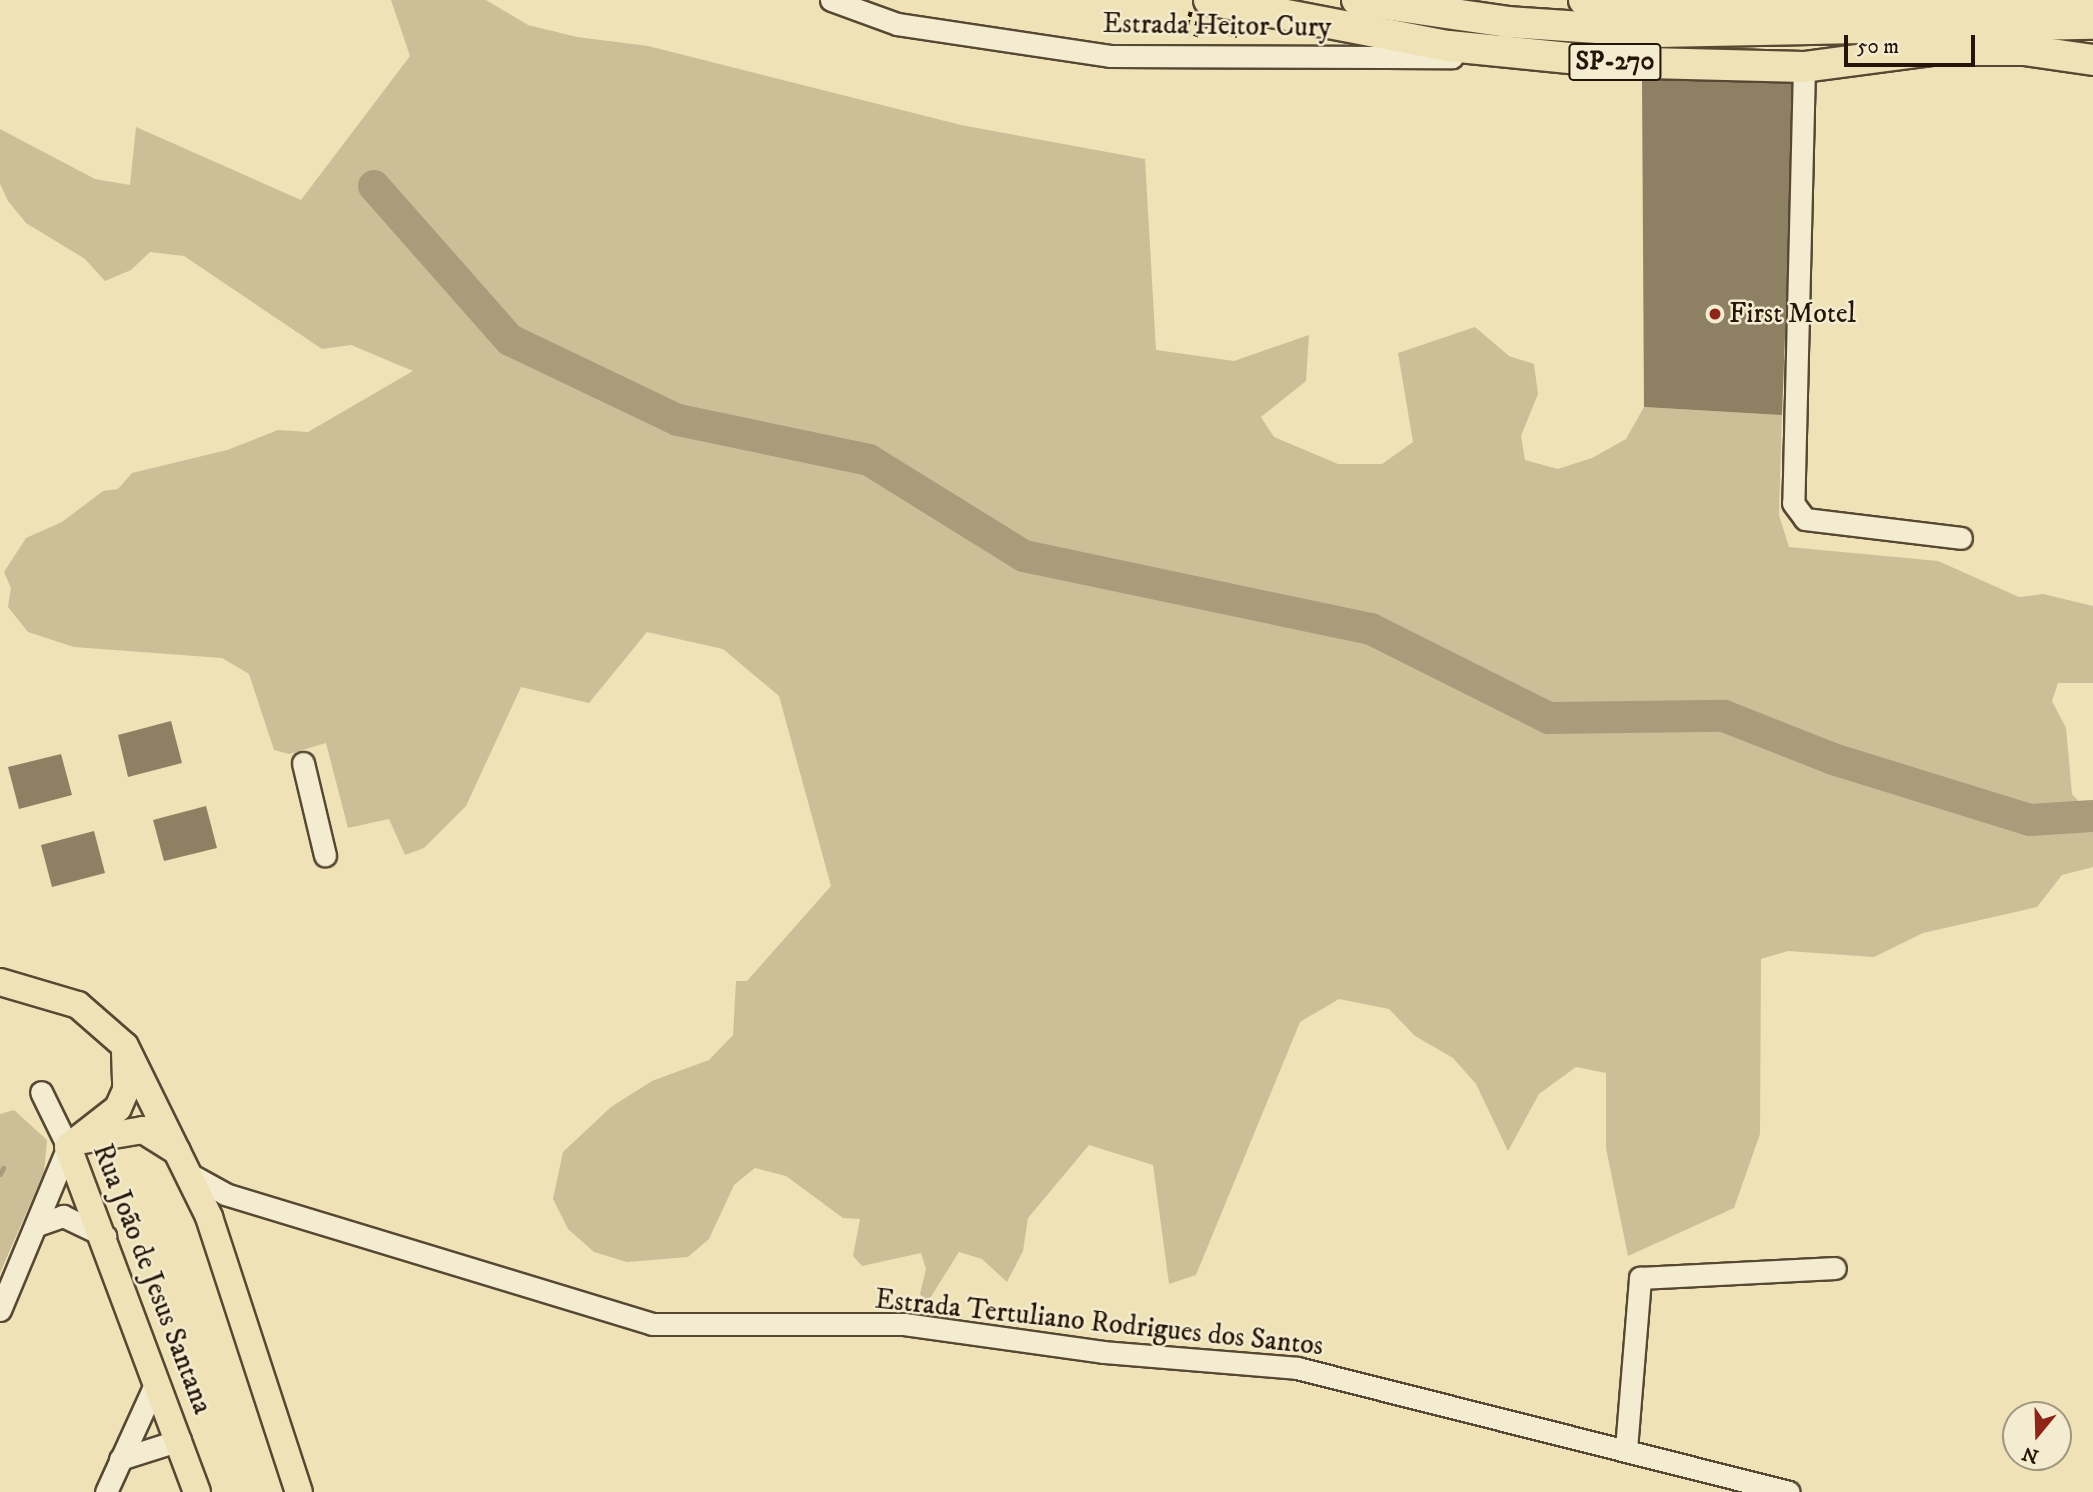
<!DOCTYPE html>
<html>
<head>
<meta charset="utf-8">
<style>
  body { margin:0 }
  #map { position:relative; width:2093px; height:1492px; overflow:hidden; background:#eee2b6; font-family:"IM FELL DW Pica",serif }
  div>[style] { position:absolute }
  .green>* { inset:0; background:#ccbf98 }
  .stream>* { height:5px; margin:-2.5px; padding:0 2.5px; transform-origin:2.5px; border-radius:2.5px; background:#aa9c7b }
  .river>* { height:32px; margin:-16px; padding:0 16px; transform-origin:16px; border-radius:16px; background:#aa9c7b }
  .building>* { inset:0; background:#8e8062 }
  .path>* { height:3.5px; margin-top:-1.75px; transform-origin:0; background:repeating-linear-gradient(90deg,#251508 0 5px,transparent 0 8.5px) }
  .roads { filter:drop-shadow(2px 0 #574834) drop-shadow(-2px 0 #574834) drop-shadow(0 2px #574834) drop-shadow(0 -2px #574834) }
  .minor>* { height:21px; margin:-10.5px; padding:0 10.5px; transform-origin:10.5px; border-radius:10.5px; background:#f4ecd0 }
  .major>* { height:26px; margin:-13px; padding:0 13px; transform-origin:13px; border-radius:13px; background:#eee2b6 }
  .highway>* { height:30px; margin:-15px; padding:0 15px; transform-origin:15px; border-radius:15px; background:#eee2b6 }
  .dots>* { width:19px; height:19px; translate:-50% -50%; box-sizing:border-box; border:4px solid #f4ecd0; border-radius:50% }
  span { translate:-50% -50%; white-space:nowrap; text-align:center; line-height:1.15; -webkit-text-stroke:5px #f4ecd0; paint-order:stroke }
  .shield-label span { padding:2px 5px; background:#f4ecd0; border:2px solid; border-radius:5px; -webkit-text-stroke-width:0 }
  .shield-label { font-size:26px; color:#251508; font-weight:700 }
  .street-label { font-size:28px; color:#251508 }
  .poi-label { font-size:28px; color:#251508 }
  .left { translate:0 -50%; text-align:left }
  .north { position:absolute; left:2002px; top:1401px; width:70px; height:70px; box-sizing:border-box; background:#f4ecd0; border:2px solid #a19680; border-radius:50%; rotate:199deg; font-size:19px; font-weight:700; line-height:28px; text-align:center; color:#251508 }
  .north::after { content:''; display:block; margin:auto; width:24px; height:32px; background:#8f2418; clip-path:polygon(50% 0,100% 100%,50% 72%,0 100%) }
  .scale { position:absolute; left:1844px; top:35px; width:131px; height:32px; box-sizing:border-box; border:4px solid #251508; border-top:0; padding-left:9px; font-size:21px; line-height:24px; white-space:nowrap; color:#251508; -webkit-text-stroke:5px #f4ecd0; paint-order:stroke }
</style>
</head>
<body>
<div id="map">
  <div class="green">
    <i style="clip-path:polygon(391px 0,486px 0,528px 25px,577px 37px,648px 46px,961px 125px,1145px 159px,1156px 350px,1234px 361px,1309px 335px,1306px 381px,1261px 417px,1274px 437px,1338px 464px,1382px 464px,1413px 442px,1398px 353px,1475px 327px,1509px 356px,1534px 364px,1538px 394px,1521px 436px,1525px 460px,1558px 469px,1592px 458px,1626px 439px,1644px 407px,1782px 415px,1779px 515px,1789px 547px,1938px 561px,2019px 597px,2043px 594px,2093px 606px,2093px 683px,2058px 683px,2052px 701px,2066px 728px,2072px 794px,2093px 817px,2093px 867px,2062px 875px,2037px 907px,1923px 933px,1874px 957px,1788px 951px,1761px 959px,1760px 1134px,1734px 1208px,1628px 1256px,1606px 1148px,1606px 1073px,1576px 1067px,1539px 1094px,1508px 1151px,1476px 1084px,1453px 1058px,1415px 1036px,1389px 1009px,1339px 999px,1300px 1022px,1196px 1275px,1169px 1284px,1153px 1165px,1089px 1145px,1028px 1218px,1023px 1251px,1007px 1282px,982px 1259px,959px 1252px,927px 1303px,920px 1294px,926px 1269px,921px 1253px,862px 1266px,853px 1256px,860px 1219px,843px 1218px,786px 1176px,755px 1168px,734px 1185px,709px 1239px,688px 1257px,627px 1262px,594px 1252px,568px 1229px,553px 1199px,563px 1152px,611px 1107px,652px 1081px,709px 1060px,733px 1035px,736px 981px,747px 981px,831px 886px,779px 696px,723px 649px,647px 632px,589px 703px,521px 687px,466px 806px,424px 848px,405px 855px,389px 819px,348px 828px,326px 743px,289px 754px,274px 750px,249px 674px,222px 658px,74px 647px,28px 632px,8px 607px,11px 588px,4px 572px,26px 538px,62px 522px,103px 491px,118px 489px,132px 473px,227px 450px,278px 430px,308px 432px,413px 371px,351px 345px,322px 349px,184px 256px,150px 252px,131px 270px,105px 281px,85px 259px,26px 223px,8px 201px,0 184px,0 129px,95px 179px,130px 185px,136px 127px,301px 200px,410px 56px)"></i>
    <i style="clip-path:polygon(14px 1110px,47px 1140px,44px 1172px,0 1273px,0 1114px)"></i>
  </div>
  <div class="stream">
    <i style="left:0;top:1174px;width:7px;rotate:-63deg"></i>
  </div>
  <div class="river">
    <i style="left:374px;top:186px;width:205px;rotate:48.6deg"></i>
    <i style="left:510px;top:340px;width:186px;rotate:25.5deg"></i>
    <i style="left:678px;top:420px;width:195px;rotate:11.8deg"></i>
    <i style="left:869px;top:460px;width:182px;rotate:31.8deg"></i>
    <i style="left:1024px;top:556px;width:355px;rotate:11.9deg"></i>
    <i style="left:1371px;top:629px;width:199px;rotate:26.6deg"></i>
    <i style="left:1549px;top:718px;width:175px;rotate:-0.7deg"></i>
    <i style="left:1724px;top:716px;width:117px;rotate:21.5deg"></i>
    <i style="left:1833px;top:759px;width:206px;rotate:17.2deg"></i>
    <i style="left:2030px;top:820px;width:63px;rotate:-3.6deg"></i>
  </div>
  <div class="building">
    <i style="clip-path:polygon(1795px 77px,1782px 415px,1644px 407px,1642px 79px)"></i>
    <i style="clip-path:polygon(171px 721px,182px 763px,128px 777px,118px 735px)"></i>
    <i style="clip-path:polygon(61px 754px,72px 795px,19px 809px,8px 767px)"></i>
    <i style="clip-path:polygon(206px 806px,217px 848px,164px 861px,153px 820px)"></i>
    <i style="clip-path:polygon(94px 831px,105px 873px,52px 887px,41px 845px)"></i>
  </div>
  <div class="path">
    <i style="left:1191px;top:12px;width:20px;rotate:105deg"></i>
    <i style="left:1186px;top:31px;width:15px;rotate:20deg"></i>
    <i style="left:1195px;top:23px;width:44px;rotate:17.2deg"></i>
  </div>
  <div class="roads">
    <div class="minor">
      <i style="left:831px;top:0;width:70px;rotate:20deg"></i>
      <i style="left:897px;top:24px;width:215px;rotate:8.5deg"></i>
      <i style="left:1110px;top:56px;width:342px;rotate:0.2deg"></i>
      <i style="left:1804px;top:67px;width:436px;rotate:91.4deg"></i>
      <i style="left:1793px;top:503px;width:20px;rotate:53deg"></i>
      <i style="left:1805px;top:519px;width:157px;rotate:6.9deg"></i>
      <i style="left:303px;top:763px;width:95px;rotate:76.6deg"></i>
      <i style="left:193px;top:1176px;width:37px;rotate:29deg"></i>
      <i style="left:225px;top:1194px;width:446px;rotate:16.9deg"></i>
      <i style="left:652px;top:1324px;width:252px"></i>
      <i style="left:904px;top:1324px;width:201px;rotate:8deg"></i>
      <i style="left:1103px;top:1352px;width:195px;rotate:4.7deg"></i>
      <i style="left:1297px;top:1368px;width:507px;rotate:14.15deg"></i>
      <i style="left:37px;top:1225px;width:28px;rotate:-19deg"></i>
      <i style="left:63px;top:1216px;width:47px;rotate:25.5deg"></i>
      <i style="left:0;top:1310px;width:177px;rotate:-67.4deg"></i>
      <i style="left:68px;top:1147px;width:61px;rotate:-116.1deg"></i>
      <i style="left:1626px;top:1449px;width:172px;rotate:-85.3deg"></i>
      <i style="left:1640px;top:1278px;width:195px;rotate:-2.9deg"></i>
      <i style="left:120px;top:1459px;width:63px;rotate:-17.6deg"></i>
      <i style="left:106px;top:1492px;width:123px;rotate:-65.5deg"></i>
    </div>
    <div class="major">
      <i style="left:0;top:982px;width:81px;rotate:16.4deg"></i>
      <i style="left:78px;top:1005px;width:62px;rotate:41.1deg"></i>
      <i style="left:125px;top:1046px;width:191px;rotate:63.8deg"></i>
      <i style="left:209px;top:1217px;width:289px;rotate:71.9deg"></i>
      <i style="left:125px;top:1052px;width:38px;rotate:88deg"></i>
      <i style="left:126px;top:1090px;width:20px;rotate:114deg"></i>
      <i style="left:118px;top:1108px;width:63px;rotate:142deg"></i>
      <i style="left:68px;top:1147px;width:368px;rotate:69.5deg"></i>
      <i style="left:84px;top:1140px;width:60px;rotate:-9.6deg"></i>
      <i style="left:143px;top:1130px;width:40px;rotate:32deg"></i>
    </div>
    <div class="highway">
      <i style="left:1209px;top:0;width:244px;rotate:10.9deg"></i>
      <i style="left:1449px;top:46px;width:161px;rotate:5.7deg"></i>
      <i style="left:1609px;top:62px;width:195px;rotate:1.5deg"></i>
      <i style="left:1804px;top:67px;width:128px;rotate:-7.6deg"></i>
      <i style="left:1931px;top:50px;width:93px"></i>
      <i style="left:2024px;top:50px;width:70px;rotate:8.2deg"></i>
      <i style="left:1357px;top:0;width:152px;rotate:8.3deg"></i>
      <i style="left:1507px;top:22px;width:150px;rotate:3.8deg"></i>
      <i style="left:1657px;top:32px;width:436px;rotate:-1.1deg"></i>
      <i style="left:1584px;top:0;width:99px;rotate:3.5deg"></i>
      <i style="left:1683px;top:6px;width:405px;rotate:-0.8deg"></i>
    </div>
  </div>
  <div class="dots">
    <i style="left:1715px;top:314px;background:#8f2418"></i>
  </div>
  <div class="shield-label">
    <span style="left:1615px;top:62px">SP-270</span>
  </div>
  <div class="street-label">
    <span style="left:1217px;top:26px;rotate:1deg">Estrada Heitor Cury</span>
    <span style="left:152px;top:1279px;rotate:69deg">Rua João de Jesus Santana</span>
    <span style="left:1099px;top:1323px;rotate:6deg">Estrada Tertuliano Rodrigues dos Santos</span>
  </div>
  <div class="poi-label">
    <span class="left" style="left:1729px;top:314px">First Motel</span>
  </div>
  <div class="north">N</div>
  <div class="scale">50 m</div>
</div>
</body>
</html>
